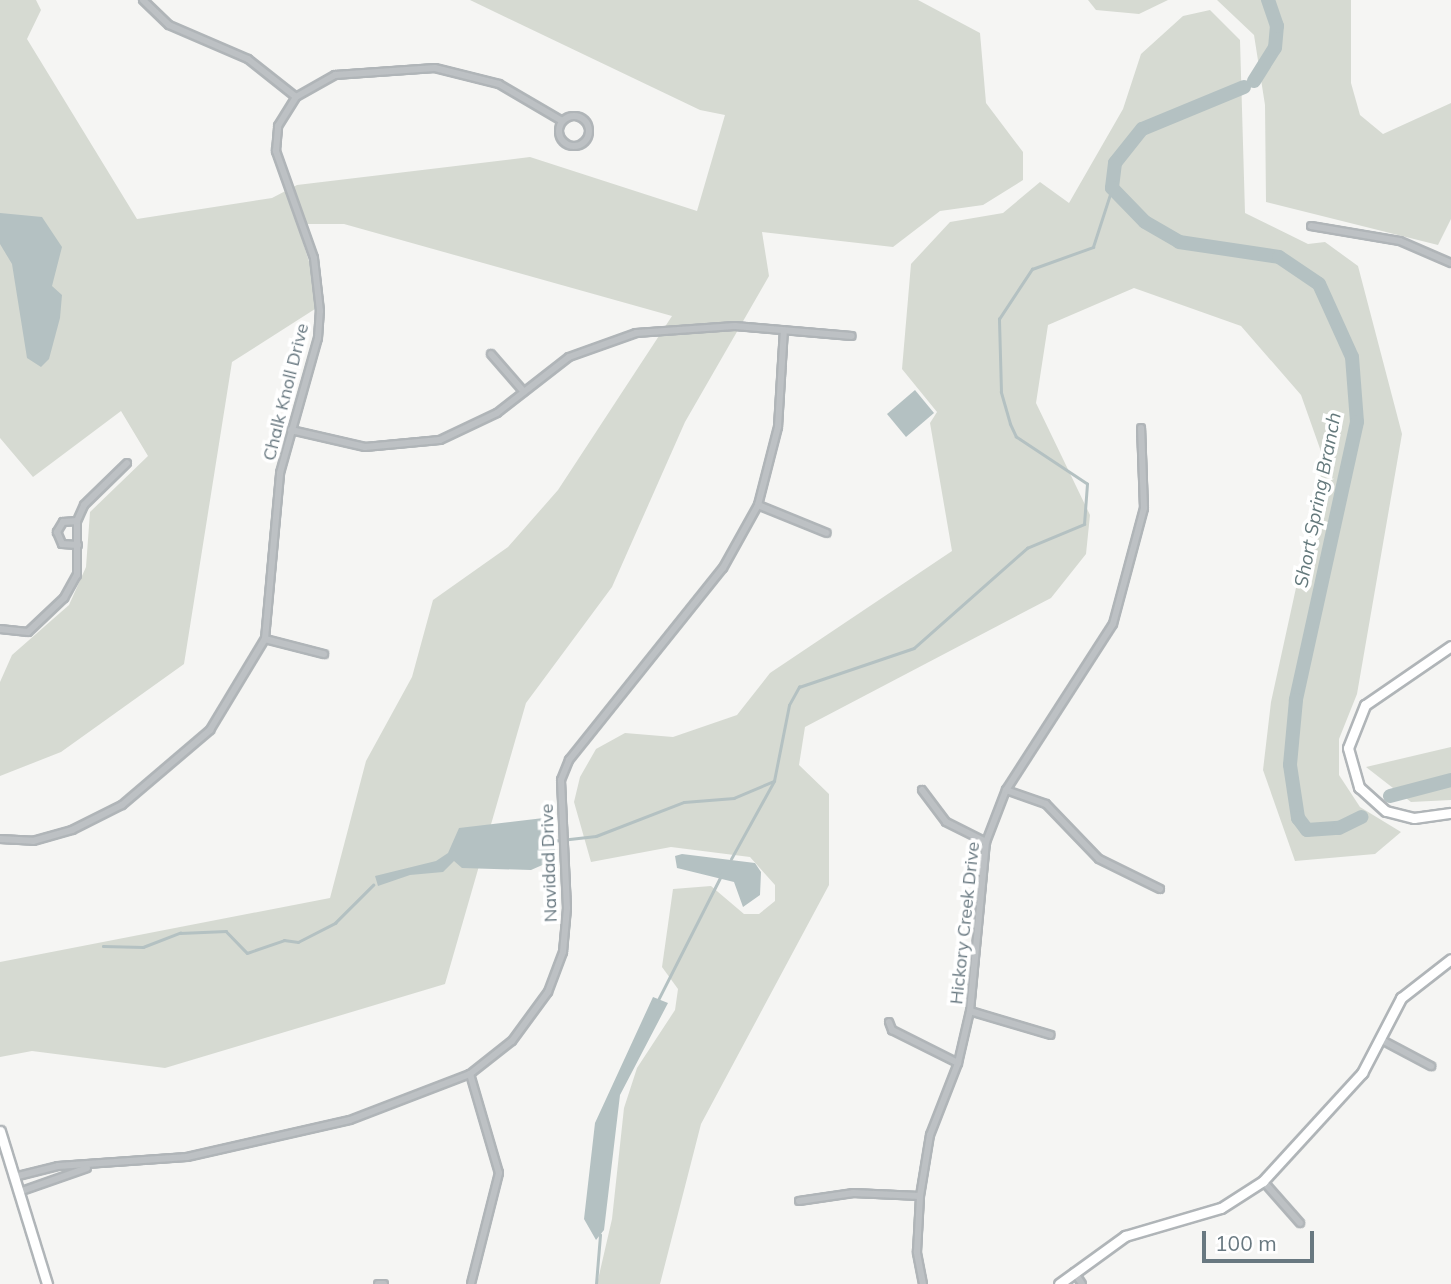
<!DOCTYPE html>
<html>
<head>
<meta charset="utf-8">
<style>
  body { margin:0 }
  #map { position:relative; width:1451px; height:1284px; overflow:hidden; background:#f5f5f3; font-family:Mulish,sans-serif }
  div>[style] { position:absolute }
  .green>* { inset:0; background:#d6dad2 }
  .water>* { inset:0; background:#b4c1c2 }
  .stream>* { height:2.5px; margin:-1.25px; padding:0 1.25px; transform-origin:1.25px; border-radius:1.25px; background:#b4c1c2 }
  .river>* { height:14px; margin:-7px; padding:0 7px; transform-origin:7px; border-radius:7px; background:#b4c1c2 }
  .roads { filter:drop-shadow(2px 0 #b0b5b8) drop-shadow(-2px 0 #b0b5b8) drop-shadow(0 2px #b0b5b8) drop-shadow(0 -2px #b0b5b8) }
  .street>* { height:6px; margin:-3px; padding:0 3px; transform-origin:3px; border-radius:3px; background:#bdc1c4 }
  .street>.ring { margin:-3px; padding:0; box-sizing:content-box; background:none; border:6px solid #bdc1c4; border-radius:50% }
  .secondary>* { height:9px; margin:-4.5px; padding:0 4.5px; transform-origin:4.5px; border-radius:4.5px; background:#fff }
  span { translate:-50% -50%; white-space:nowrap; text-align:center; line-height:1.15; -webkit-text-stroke:7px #fff; paint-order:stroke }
  .street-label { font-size:18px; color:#687880 }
  .water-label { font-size:19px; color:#64797c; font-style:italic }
  .scale { position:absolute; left:1202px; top:1231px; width:112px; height:32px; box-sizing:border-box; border:4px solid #687880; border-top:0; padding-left:9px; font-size:21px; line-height:24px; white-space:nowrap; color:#687880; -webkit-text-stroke:5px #fff; paint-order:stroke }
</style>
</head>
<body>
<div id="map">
  <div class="green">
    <i style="clip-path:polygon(0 0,36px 0,41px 10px,27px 39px,137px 219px,272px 198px,297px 185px,530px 157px,697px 211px,725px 115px,700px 110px,470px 0,918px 0,980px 33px,986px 103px,1023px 152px,1023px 180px,983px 205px,940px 211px,893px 247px,762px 232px,769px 276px,685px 422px,612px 587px,526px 703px,445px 984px,165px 1068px,32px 1051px,0 1057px,0 962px,330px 898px,366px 761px,412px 677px,433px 600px,508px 547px,558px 490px,672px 316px,344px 224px,307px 224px,300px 233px,312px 271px,315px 309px,232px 362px,184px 664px,61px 752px,0 776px,0 682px,12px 655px,69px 605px,86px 567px,90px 512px,148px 456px,121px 411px,33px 477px,0 438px)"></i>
    <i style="clip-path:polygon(1088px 0,1168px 0,1139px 14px,1096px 10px)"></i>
    <i style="clip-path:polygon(1217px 0,1351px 0,1351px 83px,1360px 115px,1383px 134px,1451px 103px,1451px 219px,1438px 245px,1266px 202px,1265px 105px,1254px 35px)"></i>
    <i style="clip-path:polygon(1210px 10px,1240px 40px,1245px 213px,1308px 244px,1325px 242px,1358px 266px,1402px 434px,1357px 694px,1339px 739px,1339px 775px,1360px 807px,1401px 832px,1375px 854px,1295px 861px,1263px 770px,1271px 702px,1324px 460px,1301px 395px,1241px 326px,1134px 288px,1048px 325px,1036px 403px,1090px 515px,1086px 554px,1051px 598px,805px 727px,799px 765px,829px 794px,829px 885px,701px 1124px,660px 1284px,597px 1284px,612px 1219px,624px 1108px,637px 1068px,675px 1010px,678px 989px,662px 967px,673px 889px,711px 886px,744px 914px,759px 914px,775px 901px,775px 885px,750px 857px,671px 847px,591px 862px,574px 802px,580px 777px,596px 749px,625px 733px,673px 737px,737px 715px,770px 673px,952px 551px,930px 423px,937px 412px,902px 369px,911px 264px,950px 222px,1003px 213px,1040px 182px,1069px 203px,1123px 109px,1141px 54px,1183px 16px)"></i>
    <i style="clip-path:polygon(1451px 747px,1451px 800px,1411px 802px,1366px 767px)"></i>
  </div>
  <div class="water">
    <i style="clip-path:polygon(0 213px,42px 217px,62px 247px,52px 286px,62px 295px,60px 318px,49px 359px,41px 367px,27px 358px,12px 264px,0 244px)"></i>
    <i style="clip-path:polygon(915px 390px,934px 413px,906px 437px,887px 414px)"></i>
    <i style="clip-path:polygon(552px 817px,556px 859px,531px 870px,462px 868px,454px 861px,443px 872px,410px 875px,378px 886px,375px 876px,436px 861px,448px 853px,459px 828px)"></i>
    <i style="clip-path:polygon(682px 854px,755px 863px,761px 872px,760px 895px,743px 907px,734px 882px,677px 868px,675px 856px)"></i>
    <i style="clip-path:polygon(653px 997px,668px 1003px,620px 1095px,604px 1230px,596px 1240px,584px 1219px,595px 1123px)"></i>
  </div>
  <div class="stream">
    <i style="left:552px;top:841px;width:44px;rotate:-6.5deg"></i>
    <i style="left:596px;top:836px;width:94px;rotate:-21.1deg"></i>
    <i style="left:684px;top:802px;width:50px;rotate:-4.6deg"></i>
    <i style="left:734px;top:798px;width:43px;rotate:-23deg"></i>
    <i style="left:731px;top:859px;width:89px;rotate:-61.1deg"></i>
    <i style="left:774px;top:781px;width:77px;rotate:-78.8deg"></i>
    <i style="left:789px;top:705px;width:21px;rotate:-61deg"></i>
    <i style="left:799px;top:687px;width:121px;rotate:-18.7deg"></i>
    <i style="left:914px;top:648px;width:151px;rotate:-41.5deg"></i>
    <i style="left:1027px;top:548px;width:62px;rotate:-22.8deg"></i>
    <i style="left:1084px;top:524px;width:40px;rotate:-85.7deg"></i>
    <i style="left:1087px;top:484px;width:85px;rotate:-146.5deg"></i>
    <i style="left:1016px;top:437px;width:14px;rotate:-115deg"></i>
    <i style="left:1010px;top:424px;width:33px;rotate:-106deg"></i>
    <i style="left:1001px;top:392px;width:73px;rotate:-91.6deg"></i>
    <i style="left:999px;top:319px;width:60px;rotate:-56.6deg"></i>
    <i style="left:1032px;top:269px;width:65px;rotate:-19.8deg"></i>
    <i style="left:1093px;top:247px;width:62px;rotate:-72.1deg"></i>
    <i style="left:103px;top:946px;width:40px;rotate:1.4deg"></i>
    <i style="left:143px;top:947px;width:40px;rotate:-21deg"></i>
    <i style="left:180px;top:933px;width:46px;rotate:-2.5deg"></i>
    <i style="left:226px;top:931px;width:30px;rotate:46deg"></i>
    <i style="left:247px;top:953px;width:39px;rotate:-19deg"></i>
    <i style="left:284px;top:940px;width:14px;rotate:8deg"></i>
    <i style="left:298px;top:942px;width:42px;rotate:-27.2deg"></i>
    <i style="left:335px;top:923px;width:54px;rotate:-45deg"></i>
    <i style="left:657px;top:1002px;width:144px;rotate:-63.1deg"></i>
    <i style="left:596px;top:1284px;width:49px;rotate:-85.3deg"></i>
  </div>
  <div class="river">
    <i style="left:1254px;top:81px;width:39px;rotate:-58deg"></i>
    <i style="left:1275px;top:48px;width:22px;rotate:-85deg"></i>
    <i style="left:1277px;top:26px;width:28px;rotate:-109deg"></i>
    <i style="left:1244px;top:87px;width:110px;rotate:157.6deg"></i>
    <i style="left:1142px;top:129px;width:43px;rotate:128.5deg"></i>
    <i style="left:1115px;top:163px;width:25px;rotate:97deg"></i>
    <i style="left:1112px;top:188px;width:47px;rotate:45.9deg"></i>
    <i style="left:1145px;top:222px;width:39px;rotate:30deg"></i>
    <i style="left:1179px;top:242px;width:101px;rotate:8.5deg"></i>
    <i style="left:1279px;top:257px;width:48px;rotate:34deg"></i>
    <i style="left:1319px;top:284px;width:80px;rotate:65.7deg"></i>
    <i style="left:1352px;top:357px;width:65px;rotate:85.6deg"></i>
    <i style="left:1357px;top:422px;width:285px;rotate:102.4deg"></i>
    <i style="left:1296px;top:700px;width:65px;rotate:95.3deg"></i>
    <i style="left:1290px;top:765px;width:54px;rotate:81.4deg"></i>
    <i style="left:1298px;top:818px;width:15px;rotate:53deg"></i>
    <i style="left:1307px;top:830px;width:32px;rotate:-4deg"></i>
    <i style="left:1339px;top:828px;width:25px;rotate:-26deg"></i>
    <i style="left:1390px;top:796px;width:63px;rotate:-14.7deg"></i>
  </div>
  <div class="roads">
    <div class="street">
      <i style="left:143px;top:0;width:36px;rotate:44deg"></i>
      <i style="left:169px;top:25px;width:86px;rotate:23.3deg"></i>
      <i style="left:248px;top:59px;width:61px;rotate:38.4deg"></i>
      <i class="ring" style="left:559px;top:116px;width:24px;height:24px"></i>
      <i style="left:1311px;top:226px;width:90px;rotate:9.6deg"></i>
      <i style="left:1400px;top:241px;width:56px;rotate:23.3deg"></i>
      <i style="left:491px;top:354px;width:50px;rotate:49deg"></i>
      <i style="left:291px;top:430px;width:76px;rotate:12.9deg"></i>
      <i style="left:365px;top:447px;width:75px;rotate:-5.3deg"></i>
      <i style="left:440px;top:440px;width:63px;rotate:-25.3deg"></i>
      <i style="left:497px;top:413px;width:91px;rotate:-37.9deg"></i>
      <i style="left:569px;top:357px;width:71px;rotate:-19.7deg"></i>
      <i style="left:636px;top:333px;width:99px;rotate:-4deg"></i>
      <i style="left:735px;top:326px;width:117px;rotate:4.9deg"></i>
      <i style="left:758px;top:505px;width:74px;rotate:22.1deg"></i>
      <i style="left:77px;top:521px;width:14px;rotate:176deg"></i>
      <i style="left:63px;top:522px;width:12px;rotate:121deg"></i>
      <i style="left:57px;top:532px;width:13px;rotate:67deg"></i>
      <i style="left:62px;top:544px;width:16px;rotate:4deg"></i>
      <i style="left:0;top:629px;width:28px;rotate:6deg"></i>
      <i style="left:28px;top:632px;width:50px;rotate:-43.4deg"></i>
      <i style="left:64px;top:598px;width:26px;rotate:-61deg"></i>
      <i style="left:77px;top:575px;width:54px;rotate:-90deg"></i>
      <i style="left:77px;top:521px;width:17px;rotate:-66deg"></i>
      <i style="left:84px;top:505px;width:60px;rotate:-44.3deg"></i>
      <i style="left:265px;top:639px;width:61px;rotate:14.3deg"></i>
      <i style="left:922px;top:790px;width:40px;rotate:53deg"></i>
      <i style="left:946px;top:822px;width:45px;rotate:26.6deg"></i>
      <i style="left:1006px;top:790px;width:42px;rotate:19.3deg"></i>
      <i style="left:1046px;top:804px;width:76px;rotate:46.1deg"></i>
      <i style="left:1099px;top:859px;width:68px;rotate:26.2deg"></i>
      <i style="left:0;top:839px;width:33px;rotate:3deg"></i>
      <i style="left:33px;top:841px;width:41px;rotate:-15.8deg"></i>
      <i style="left:72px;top:830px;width:56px;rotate:-26.6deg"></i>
      <i style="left:122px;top:805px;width:116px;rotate:-40.4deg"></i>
      <i style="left:210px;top:730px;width:106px;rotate:-58.9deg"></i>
      <i style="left:265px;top:639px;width:167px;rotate:-84.8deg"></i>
      <i style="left:280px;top:473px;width:140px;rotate:-74.3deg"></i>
      <i style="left:318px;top:338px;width:27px;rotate:-86deg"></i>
      <i style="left:320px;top:311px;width:53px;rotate:-96.5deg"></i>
      <i style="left:314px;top:258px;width:114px;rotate:-109.6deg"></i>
      <i style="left:276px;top:151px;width:25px;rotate:-85deg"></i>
      <i style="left:278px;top:126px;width:34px;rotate:-58deg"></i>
      <i style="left:296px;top:97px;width:45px;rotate:-29.4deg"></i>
      <i style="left:335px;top:75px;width:100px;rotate:-4deg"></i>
      <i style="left:435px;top:68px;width:66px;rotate:14deg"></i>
      <i style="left:499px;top:84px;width:73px;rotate:30.4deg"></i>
      <i style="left:970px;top:1011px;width:84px;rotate:16.5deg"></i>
      <i style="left:889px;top:1022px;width:9px;rotate:69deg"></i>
      <i style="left:892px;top:1030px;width:74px;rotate:26.6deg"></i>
      <i style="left:1380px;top:1039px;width:58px;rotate:27.9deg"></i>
      <i style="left:470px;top:1074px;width:103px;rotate:73.7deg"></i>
      <i style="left:499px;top:1173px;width:114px;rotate:104.2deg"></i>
      <i style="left:14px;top:1177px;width:45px;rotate:-14deg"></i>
      <i style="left:58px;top:1166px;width:129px;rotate:-4deg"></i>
      <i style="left:187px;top:1157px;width:167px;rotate:-12.8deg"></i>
      <i style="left:350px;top:1120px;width:129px;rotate:-21deg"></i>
      <i style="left:470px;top:1074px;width:53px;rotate:-38.2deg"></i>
      <i style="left:512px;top:1041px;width:61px;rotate:-53.7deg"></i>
      <i style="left:548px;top:992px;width:43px;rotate:-69.4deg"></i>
      <i style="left:563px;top:952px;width:44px;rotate:-84.8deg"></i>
      <i style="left:567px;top:908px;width:128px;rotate:-92.7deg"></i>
      <i style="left:561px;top:780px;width:22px;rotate:-68deg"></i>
      <i style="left:569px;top:760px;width:246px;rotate:-51.3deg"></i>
      <i style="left:723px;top:568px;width:72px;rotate:-60.9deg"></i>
      <i style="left:758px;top:505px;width:81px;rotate:-75.6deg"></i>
      <i style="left:778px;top:427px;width:97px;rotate:-86.5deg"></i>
      <i style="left:1263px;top:1181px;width:56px;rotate:48.6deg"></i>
      <i style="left:19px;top:1192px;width:72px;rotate:-19.4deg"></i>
      <i style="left:799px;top:1201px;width:55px;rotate:-8.4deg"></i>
      <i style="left:853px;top:1193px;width:67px;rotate:2.6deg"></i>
      <i style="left:1074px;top:1272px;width:14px;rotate:56deg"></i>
      <i style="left:378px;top:1284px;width:6px"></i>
      <i style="left:923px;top:1284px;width:33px;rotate:-101deg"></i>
      <i style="left:917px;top:1252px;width:56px;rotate:-86.9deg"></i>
      <i style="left:920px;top:1196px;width:62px;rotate:-80.7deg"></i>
      <i style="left:930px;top:1135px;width:77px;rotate:-68.7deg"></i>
      <i style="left:958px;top:1063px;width:53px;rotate:-77deg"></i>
      <i style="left:970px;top:1011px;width:170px;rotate:-84.6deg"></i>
      <i style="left:986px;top:842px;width:56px;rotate:-69deg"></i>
      <i style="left:1006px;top:790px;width:197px;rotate:-57.2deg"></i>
      <i style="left:1113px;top:624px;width:120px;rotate:-75deg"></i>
      <i style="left:1144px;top:508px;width:80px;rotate:-92.1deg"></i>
    </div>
    <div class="secondary">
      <i style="left:1451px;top:646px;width:104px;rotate:145.5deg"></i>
      <i style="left:1365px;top:705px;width:46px;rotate:111.6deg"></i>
      <i style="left:1348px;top:748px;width:41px;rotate:74.2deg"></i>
      <i style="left:1359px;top:787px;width:36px;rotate:42deg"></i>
      <i style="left:1386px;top:811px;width:29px;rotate:14deg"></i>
      <i style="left:1414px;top:818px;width:37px;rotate:-8deg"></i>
      <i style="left:0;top:1131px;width:160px;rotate:72.9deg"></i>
      <i style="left:1059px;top:1284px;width:82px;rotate:-36deg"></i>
      <i style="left:1125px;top:1236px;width:100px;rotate:-16.3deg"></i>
      <i style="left:1221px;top:1208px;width:50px;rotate:-32.7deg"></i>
      <i style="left:1263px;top:1181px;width:147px;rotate:-47.5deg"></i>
      <i style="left:1362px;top:1073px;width:85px;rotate:-62.5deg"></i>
      <i style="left:1401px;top:998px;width:63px;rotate:-38deg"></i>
    </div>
  </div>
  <div class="street-label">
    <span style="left:286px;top:392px;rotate:-76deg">Chalk Knoll Drive</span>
    <span style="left:549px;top:863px;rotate:-92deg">Navidad Drive</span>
    <span style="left:965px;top:923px;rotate:-84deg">Hickory Creek Drive</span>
  </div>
  <div class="water-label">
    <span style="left:1318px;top:500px;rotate:-79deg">Short Spring Branch</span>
  </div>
  <div class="scale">100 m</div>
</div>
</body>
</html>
